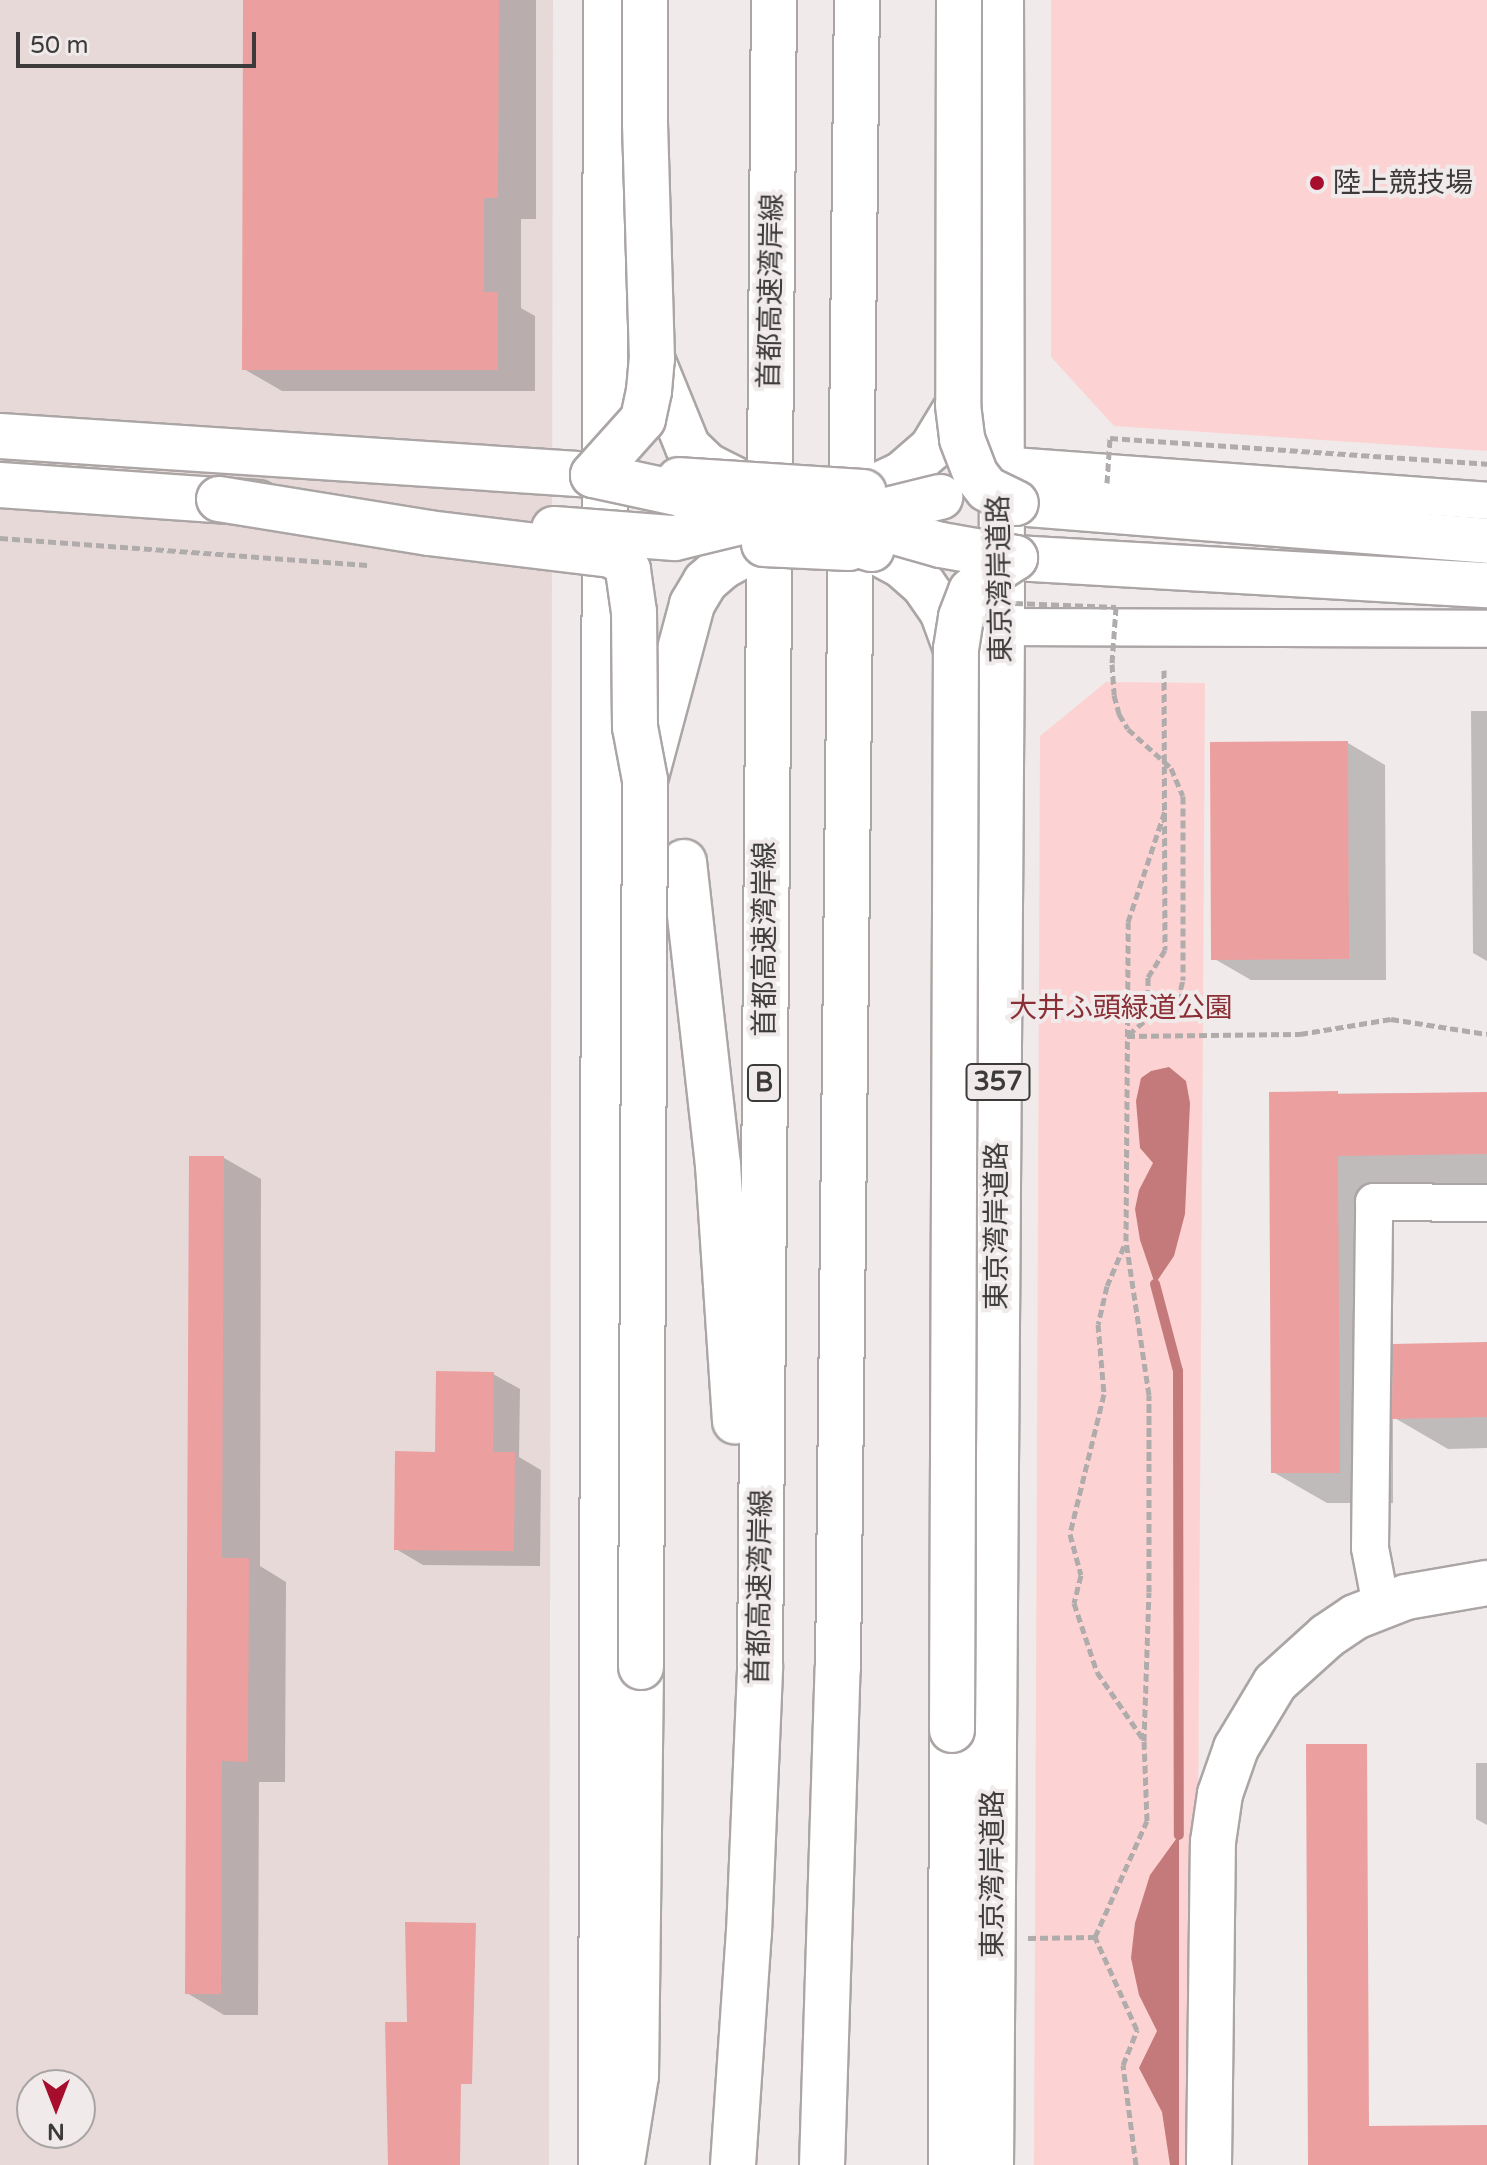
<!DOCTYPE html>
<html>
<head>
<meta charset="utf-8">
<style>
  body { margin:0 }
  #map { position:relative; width:1487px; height:2165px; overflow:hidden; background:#f0eaea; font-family:"Varela Round","Noto Sans JP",sans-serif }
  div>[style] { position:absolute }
  .built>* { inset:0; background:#e8d9d9 }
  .green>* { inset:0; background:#fcd3d2 }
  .water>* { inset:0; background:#c47a7a }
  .shadow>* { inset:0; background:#0003 }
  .stream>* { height:10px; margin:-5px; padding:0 5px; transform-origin:5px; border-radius:5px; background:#c47a7a }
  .building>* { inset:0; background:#ec9f9f }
  .path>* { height:5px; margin-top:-2.5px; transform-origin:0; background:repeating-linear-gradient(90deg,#b1acac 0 8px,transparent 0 12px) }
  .roads { filter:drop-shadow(2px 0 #aba6a5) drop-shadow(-2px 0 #aba6a5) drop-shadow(0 2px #aba6a5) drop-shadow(0 -2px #aba6a5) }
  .minor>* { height:36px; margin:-18px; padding:0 18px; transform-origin:18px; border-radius:18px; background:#fff }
  .tertiary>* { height:44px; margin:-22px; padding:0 22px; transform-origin:22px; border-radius:22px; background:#fff }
  .trunk>* { height:44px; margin:-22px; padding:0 22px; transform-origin:22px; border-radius:22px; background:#fff }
  .motorway>* { height:44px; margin:-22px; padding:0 22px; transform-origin:22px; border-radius:22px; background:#fff }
  .path-bridge>* { height:5px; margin-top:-2.5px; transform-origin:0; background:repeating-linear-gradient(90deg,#b1acac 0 8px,transparent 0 12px) }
  .bridges { filter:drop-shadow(2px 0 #aba6a5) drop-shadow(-2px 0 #aba6a5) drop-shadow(0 2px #aba6a5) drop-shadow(0 -2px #aba6a5) }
  .tertiary-bridge>* { height:44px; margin:-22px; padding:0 22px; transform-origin:22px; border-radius:22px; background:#fff }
  .trunk-bridge>* { height:44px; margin:-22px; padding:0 22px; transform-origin:22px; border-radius:22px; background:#fff }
  .dots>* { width:22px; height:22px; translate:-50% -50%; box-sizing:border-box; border:4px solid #f0eaea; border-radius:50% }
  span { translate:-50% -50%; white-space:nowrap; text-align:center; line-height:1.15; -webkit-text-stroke:8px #f0eaea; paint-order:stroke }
  .shield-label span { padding:2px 6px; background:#f0eaea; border:2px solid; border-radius:6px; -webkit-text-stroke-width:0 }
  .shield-label { font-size:26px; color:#3c3a3a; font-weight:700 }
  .poi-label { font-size:28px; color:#3c3a3a }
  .left { translate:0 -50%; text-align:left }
  .street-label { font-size:28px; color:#3c3a3a }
  .park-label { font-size:28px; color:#892f35 }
  .north { position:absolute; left:16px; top:2069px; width:80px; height:80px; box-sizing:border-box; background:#f0eaea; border:2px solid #a8a4a4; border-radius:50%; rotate:180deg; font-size:22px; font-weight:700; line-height:32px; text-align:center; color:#3c3a3a }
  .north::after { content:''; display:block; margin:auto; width:28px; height:36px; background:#a70d2d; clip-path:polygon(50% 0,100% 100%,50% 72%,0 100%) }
  .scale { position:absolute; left:16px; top:32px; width:240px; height:36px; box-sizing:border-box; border:4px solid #3c3a3a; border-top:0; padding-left:10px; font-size:24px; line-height:28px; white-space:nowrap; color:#3c3a3a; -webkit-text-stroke:6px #f0eaea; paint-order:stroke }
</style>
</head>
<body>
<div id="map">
  <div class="built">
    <i style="clip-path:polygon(evenodd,0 0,553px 0,549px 2165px,0 2165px,0 0,32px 2085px,80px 2085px,80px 2133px,32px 2133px,32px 2085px)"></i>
  </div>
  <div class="green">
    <i style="clip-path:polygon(1051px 0,1487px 0,1487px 451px,1114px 426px,1051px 357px)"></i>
    <i style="clip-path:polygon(1106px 682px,1205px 683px,1196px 2165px,1034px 2165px,1040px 736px)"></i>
  </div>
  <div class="water">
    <i style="clip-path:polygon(1169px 1067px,1186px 1081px,1190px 1103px,1185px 1214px,1174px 1256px,1155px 1284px,1140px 1240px,1135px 1209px,1139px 1190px,1153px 1163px,1140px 1148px,1136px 1101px,1141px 1078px,1151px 1071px)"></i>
    <i style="clip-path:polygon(1179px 1835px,1179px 2165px,1170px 2165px,1162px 2112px,1139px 2068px,1157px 2031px,1139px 1995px,1131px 1958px,1135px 1923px,1150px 1875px)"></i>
  </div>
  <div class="shadow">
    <i style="clip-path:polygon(245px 0,536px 0,536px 219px,521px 219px,521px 308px,535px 316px,535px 391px,282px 391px,244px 369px)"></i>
    <i style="clip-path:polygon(1471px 711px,1487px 711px,1487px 961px,1473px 953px)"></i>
    <i style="clip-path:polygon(1348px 743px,1385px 765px,1386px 980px,1251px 980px,1213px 958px)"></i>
    <i style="clip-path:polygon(1487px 1093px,1487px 1185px,1391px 1186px,1392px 1346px,1487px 1344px,1487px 1448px,1448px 1449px,1393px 1417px,1393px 1503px,1327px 1503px,1273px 1472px,1271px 1094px)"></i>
    <i style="clip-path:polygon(224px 1158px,261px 1179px,260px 1566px,286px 1582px,285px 1782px,259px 1782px,258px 2015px,224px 2015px,187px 1993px)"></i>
    <i style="clip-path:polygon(493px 1374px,520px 1389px,519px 1457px,541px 1470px,540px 1566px,423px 1565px,396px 1549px,437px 1454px)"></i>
    <i style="clip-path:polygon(1476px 1763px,1487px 1763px,1487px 1825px,1476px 1819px)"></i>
  </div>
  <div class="stream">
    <i style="left:1155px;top:1284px;width:90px;rotate:75.2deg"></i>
    <i style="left:1178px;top:1371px;width:464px;rotate:89.9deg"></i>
  </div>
  <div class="building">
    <i style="clip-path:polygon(243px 0,499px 0,498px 198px,484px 198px,484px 292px,498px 292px,498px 370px,242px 370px)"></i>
    <i style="clip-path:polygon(1348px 741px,1349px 959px,1211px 960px,1210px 742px)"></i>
    <i style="clip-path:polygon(1338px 1091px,1338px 1094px,1487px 1092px,1487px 1154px,1338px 1156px,1340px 1473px,1271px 1473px,1269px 1092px)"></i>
    <i style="clip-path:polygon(189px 1156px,224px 1156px,222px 1558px,249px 1558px,248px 1762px,222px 1761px,221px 1994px,185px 1994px)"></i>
    <i style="clip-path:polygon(1487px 1342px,1487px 1417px,1392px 1419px,1393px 1344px)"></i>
    <i style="clip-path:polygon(436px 1371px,494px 1372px,493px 1452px,515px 1452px,514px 1551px,394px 1550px,395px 1451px,435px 1452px)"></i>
    <i style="clip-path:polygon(1306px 1744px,1367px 1744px,1369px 2126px,1487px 2125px,1487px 2165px,1308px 2165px)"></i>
    <i style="clip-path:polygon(405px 1922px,476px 1923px,472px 2084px,461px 2084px,460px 2165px,388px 2165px,385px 2022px,407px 2022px)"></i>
  </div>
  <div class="path">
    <i style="left:1164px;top:670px;width:280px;rotate:89.8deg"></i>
    <i style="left:1165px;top:950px;width:32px;rotate:122deg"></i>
    <i style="left:1148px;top:977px;width:20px;rotate:90deg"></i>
    <i style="left:1148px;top:997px;width:17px;rotate:33deg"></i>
    <i style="left:1162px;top:1006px;width:17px;rotate:-17deg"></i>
    <i style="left:1178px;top:1001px;width:22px;rotate:-77deg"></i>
    <i style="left:1162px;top:1006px;width:46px;rotate:139.4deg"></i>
    <i style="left:1127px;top:1036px;width:173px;rotate:-0.7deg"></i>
    <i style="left:1300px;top:1034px;width:92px;rotate:-9.4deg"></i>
    <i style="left:1391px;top:1019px;width:97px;rotate:8.9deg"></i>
    <i style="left:1124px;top:1246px;width:43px;rotate:113deg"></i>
    <i style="left:1107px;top:1286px;width:39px;rotate:103deg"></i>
    <i style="left:1098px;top:1324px;width:70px;rotate:85.1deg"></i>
    <i style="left:1104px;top:1394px;width:144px;rotate:103.7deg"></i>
    <i style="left:1070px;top:1534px;width:42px;rotate:75deg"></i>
    <i style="left:1081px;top:1575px;width:29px;rotate:104deg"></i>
    <i style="left:1074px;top:1603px;width:73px;rotate:71.6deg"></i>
    <i style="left:1097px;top:1672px;width:81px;rotate:55.5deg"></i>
    <i style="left:1028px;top:1938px;width:67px;rotate:-0.9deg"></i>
    <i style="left:1136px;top:2165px;width:101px;rotate:-97.4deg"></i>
    <i style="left:1123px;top:2065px;width:38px;rotate:-68deg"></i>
    <i style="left:1137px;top:2030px;width:102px;rotate:-114.3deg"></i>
    <i style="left:1095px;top:1937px;width:127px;rotate:-65.9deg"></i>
    <i style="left:1147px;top:1821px;width:80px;rotate:-92.1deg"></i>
    <i style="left:1144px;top:1741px;width:149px;rotate:-88.1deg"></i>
    <i style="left:1149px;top:1592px;width:197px;rotate:-90deg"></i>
    <i style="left:1149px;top:1395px;width:156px;rotate:-98.5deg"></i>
    <i style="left:1126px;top:1241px;width:319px;rotate:-89.6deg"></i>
    <i style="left:1128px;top:922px;width:120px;rotate:-71.6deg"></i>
  </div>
  <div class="roads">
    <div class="minor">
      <i style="left:999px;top:465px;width:489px;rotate:4.2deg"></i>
      <i style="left:1002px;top:627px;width:485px;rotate:0.2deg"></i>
      <i style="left:1381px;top:1605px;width:58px;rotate:-100.9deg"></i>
      <i style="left:1370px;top:1548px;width:346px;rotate:-89.3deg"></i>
      <i style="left:1374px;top:1202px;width:113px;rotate:0.5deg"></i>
    </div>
    <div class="tertiary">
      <i style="left:0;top:436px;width:594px;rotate:3.76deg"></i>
      <i style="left:0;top:485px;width:259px;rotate:4deg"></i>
      <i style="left:1016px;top:503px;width:473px;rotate:4.6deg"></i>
      <i style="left:1015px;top:558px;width:473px;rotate:3.3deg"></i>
      <i style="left:1209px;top:2165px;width:323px;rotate:-89.3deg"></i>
      <i style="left:1213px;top:1842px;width:49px;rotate:-81.7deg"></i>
      <i style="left:1220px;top:1794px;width:49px;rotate:-70.8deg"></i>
      <i style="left:1236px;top:1748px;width:76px;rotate:-59deg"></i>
      <i style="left:1275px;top:1683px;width:70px;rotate:-42.1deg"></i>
      <i style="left:1327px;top:1636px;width:34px;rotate:-34deg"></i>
      <i style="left:1355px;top:1617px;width:55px;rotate:-21.4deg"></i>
      <i style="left:1406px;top:1597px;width:82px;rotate:-9.8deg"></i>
    </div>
    <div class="trunk">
      <i style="left:652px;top:359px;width:95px;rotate:67.8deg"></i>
      <i style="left:688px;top:447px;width:28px;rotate:44deg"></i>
      <i style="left:708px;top:466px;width:40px;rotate:26.6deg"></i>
      <i style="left:864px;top:492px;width:42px;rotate:-25.3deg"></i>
      <i style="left:902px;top:474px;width:40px;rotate:-41deg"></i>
      <i style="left:932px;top:448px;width:50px;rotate:-58.8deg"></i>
      <i style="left:871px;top:549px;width:34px;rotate:28deg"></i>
      <i style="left:901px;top:565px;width:29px;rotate:41deg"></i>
      <i style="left:923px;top:584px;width:33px;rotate:55deg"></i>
      <i style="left:942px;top:611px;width:40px;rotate:69.8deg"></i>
      <i style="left:645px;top:780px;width:182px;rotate:-75deg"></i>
      <i style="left:692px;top:604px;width:26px;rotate:-59deg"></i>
      <i style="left:705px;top:582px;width:23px;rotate:-41deg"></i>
      <i style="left:722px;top:567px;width:48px;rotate:-28.7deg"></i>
      <i style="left:622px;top:2163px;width:88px;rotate:-80.9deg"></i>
      <i style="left:636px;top:2076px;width:409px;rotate:-89.3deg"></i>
      <i style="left:601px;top:2165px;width:2165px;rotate:-89.87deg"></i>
      <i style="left:991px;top:2165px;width:1538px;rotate:-89.59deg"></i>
      <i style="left:1002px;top:627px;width:627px;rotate:-90.09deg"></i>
    </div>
    <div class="motorway">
      <i style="left:684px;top:862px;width:305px;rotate:83.6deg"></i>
      <i style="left:718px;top:1165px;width:257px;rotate:86.2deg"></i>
      <i style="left:733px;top:2165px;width:233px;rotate:-86.1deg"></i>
      <i style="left:749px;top:1933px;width:268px;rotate:-87.6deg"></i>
      <i style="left:760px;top:1665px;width:1665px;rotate:-89.52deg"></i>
      <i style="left:822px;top:2165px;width:497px;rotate:-88.2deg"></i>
      <i style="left:838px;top:1668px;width:1668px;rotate:-89.35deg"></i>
      <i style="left:951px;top:2165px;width:435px;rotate:-89.9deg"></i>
    </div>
  </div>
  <div class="path-bridge">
    <i style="left:1107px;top:483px;width:45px;rotate:-86.2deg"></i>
    <i style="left:1110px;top:438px;width:378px;rotate:3.9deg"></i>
    <i style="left:0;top:538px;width:372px;rotate:4.2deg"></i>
    <i style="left:1015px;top:603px;width:101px;rotate:2.3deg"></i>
    <i style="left:1116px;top:607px;width:57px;rotate:94deg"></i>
    <i style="left:1112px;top:664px;width:31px;rotate:86deg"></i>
    <i style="left:1114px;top:695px;width:20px;rotate:75deg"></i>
    <i style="left:1119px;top:714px;width:17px;rotate:59deg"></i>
    <i style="left:1128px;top:729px;width:58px;rotate:42.2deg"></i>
    <i style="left:1171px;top:768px;width:30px;rotate:67deg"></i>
    <i style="left:1183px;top:796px;width:184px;rotate:90deg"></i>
  </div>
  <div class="bridges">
    <div class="tertiary-bridge">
      <i style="left:679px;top:480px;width:185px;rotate:3.7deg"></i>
      <i style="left:554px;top:529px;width:121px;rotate:4.3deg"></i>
      <i style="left:764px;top:544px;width:85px;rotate:2.7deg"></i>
    </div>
    <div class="trunk-bridge">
      <i style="left:959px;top:0;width:405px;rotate:90.1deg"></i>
      <i style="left:958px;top:405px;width:34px;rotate:83deg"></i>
      <i style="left:962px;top:439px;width:39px;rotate:69deg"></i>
      <i style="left:976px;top:475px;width:18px;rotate:52deg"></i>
      <i style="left:987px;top:489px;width:32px;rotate:26deg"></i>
      <i style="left:593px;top:475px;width:75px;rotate:-48.2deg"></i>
      <i style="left:643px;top:419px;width:29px;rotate:-78deg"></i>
      <i style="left:649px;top:391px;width:32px;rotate:-85deg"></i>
      <i style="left:652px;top:359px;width:235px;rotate:-91.7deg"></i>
      <i style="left:645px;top:124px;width:124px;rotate:-90deg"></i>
      <i style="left:593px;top:475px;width:156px;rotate:12.2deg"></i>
      <i style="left:745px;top:508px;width:133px;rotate:18deg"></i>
      <i style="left:219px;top:499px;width:213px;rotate:9.2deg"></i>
      <i style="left:429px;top:533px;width:183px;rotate:6.9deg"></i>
      <i style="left:611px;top:555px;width:13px;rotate:29deg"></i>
      <i style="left:622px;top:561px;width:11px;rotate:56deg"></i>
      <i style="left:628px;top:570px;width:42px;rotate:81.9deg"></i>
      <i style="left:634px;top:612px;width:115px;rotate:89.5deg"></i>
      <i style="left:635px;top:727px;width:54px;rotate:79.3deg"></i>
      <i style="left:645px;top:780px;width:887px;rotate:90.26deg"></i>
      <i style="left:839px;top:516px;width:106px;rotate:15.9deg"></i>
      <i style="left:941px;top:545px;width:75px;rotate:10deg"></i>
      <i style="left:850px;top:519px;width:93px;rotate:-13.7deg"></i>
      <i style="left:675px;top:538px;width:93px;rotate:-13.7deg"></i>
      <i style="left:952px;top:1730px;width:1081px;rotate:-89.79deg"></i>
      <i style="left:956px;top:649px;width:32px;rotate:-81deg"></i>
      <i style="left:961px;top:617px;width:28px;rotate:-69deg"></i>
      <i style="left:971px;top:591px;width:25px;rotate:-42deg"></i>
      <i style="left:990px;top:574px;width:30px;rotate:-33deg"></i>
    </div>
  </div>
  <div class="dots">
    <i style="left:1317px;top:183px;background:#a70d2d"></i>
  </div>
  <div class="shield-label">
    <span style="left:998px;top:1082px">357</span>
    <span style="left:764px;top:1083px">B</span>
  </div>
  <div class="poi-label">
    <span class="left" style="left:1333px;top:183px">陸上競技場</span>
  </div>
  <div class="street-label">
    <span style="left:771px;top:291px;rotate:-89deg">首都高速湾岸線</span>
    <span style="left:1000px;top:579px;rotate:-91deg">東京湾岸道路</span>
    <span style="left:765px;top:939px;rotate:-90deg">首都高速湾岸線</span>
    <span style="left:997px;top:1226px;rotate:-90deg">東京湾岸道路</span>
    <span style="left:760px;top:1587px;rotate:-89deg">首都高速湾岸線</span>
    <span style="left:993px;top:1874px;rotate:-90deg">東京湾岸道路</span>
  </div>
  <div class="park-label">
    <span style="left:1121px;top:1008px">大井ふ頭緑道公園</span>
  </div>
  <div class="north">N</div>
  <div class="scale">50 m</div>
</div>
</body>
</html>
